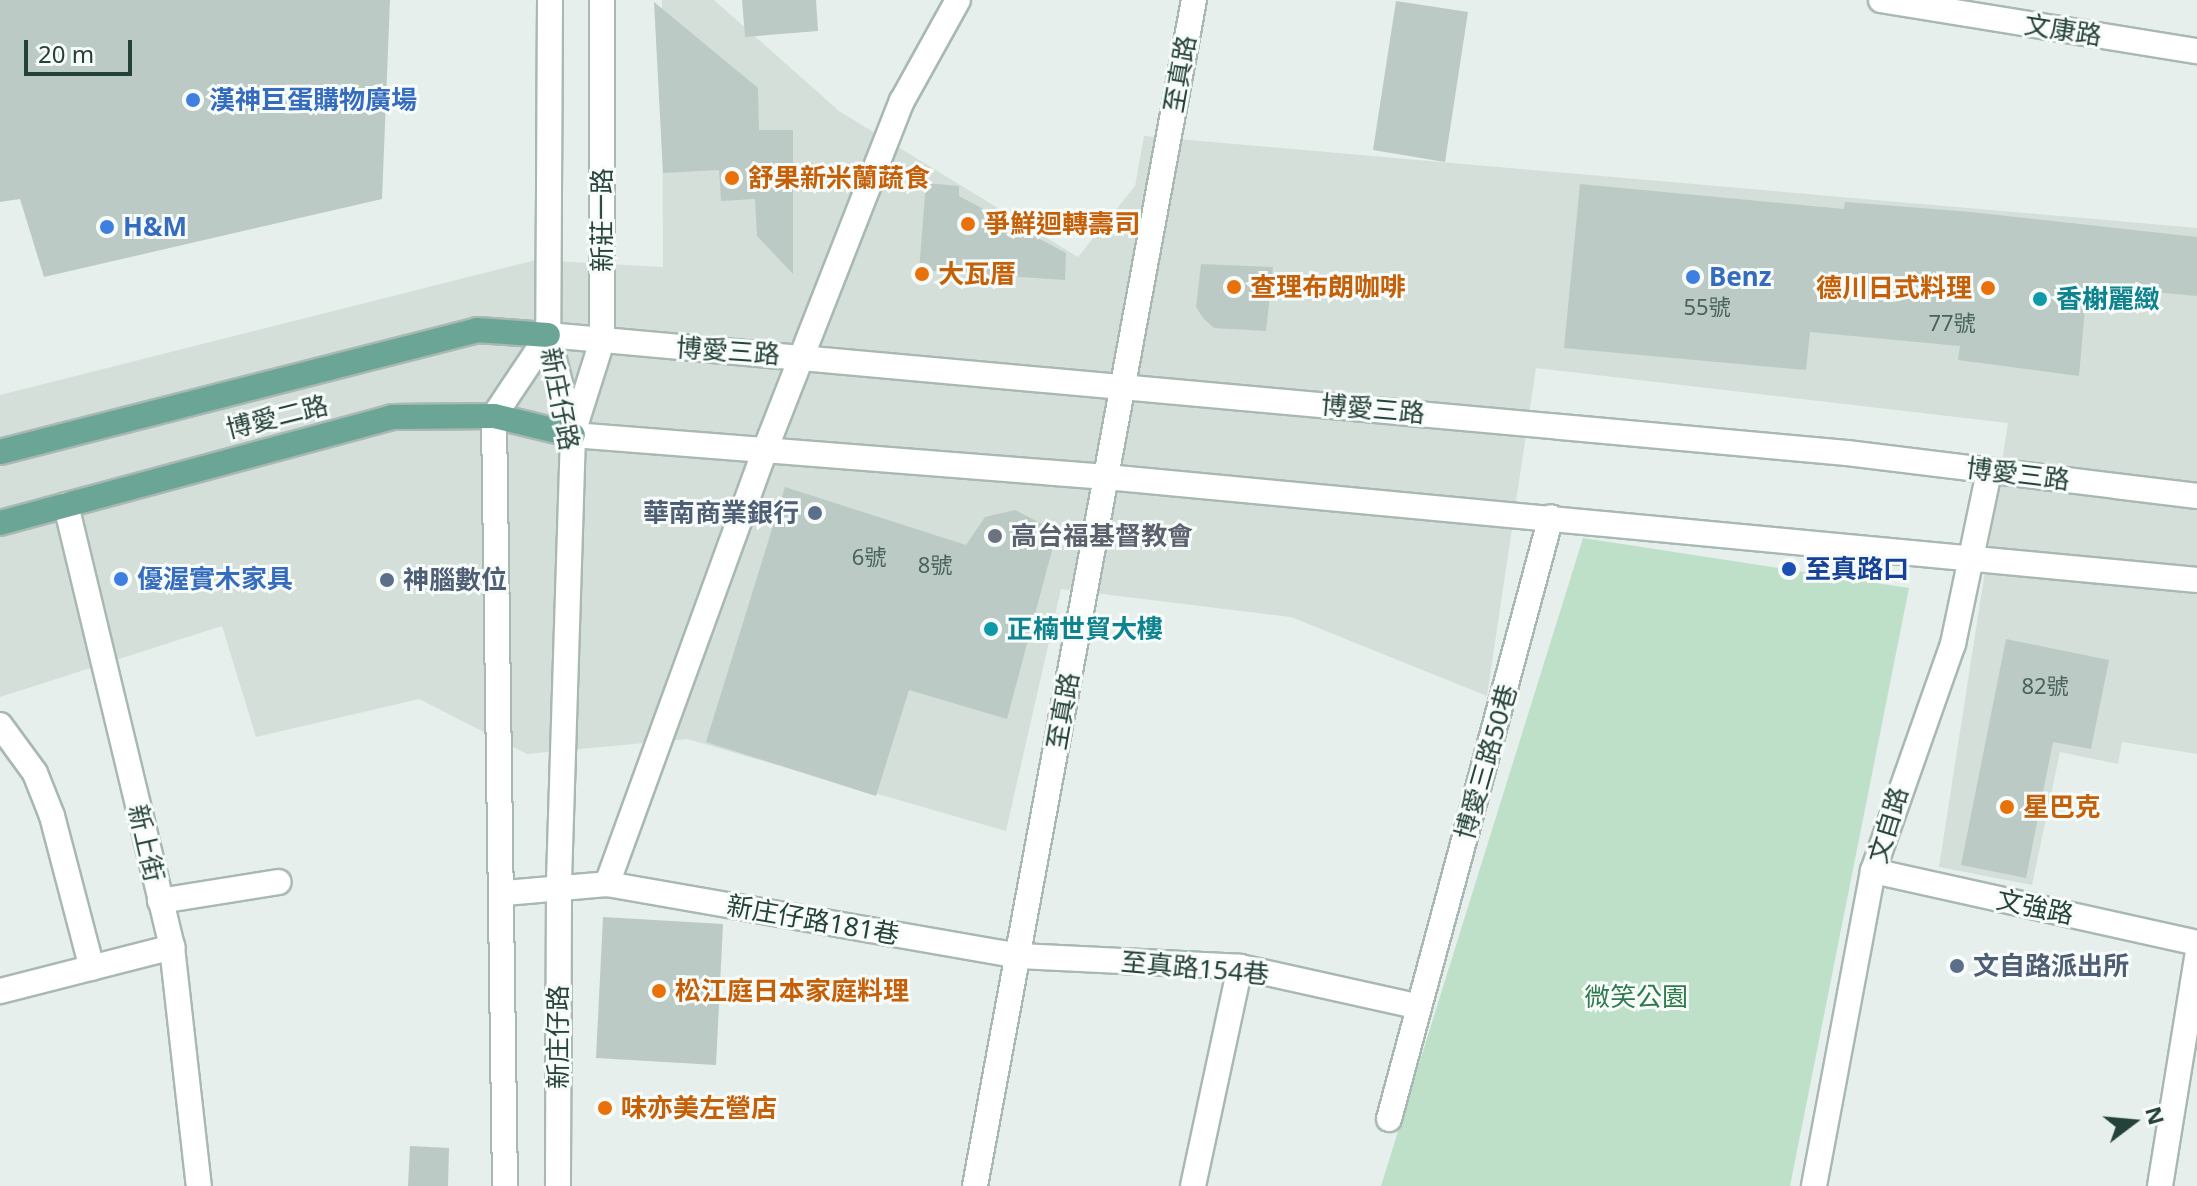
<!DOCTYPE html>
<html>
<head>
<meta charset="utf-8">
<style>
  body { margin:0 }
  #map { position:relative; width:2197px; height:1186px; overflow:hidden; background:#e6efeb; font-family:"Noto Sans","Noto Sans TC",sans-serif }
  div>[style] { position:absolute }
  .built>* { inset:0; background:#d4dfda }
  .green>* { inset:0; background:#bfe0c8 }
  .building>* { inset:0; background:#bbcac4 }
  .roads { filter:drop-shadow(2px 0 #a8b8b2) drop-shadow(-2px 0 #a8b8b2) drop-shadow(0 2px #a8b8b2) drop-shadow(0 -2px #a8b8b2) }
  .minor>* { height:24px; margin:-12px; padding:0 12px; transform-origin:12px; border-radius:12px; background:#fff }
  .major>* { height:24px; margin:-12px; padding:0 12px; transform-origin:12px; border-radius:12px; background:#6aa596 }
  .dots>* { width:22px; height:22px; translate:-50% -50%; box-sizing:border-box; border:4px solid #f7fbf9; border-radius:50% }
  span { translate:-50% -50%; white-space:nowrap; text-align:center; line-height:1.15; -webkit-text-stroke:6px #f7fbf9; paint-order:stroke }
  .number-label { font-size:22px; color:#4a645c }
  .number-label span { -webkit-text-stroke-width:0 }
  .street-label { font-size:26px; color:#24423a }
  .shop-label { font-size:26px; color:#366cbe; font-weight:700 }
  .left { translate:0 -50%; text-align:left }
  .food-label { font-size:26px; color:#c56008; font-weight:700 }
  .right { translate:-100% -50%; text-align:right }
  .culture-label { font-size:26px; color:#0d838f; font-weight:700 }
  .service-label { font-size:26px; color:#4e5e75; font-weight:700 }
  .worship-label { font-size:26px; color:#5b616d; font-weight:700 }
  .transit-label { font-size:26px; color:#164399; font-weight:700 }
  .park-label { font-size:26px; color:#2d7a4b }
  .north { position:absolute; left:2093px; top:1082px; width:80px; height:80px; -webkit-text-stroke:6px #f7fbf9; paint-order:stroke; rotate:74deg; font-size:22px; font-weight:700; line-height:32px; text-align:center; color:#24423a }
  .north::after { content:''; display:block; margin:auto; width:28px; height:36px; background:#24423a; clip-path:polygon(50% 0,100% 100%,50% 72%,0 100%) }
  .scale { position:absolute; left:24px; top:40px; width:108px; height:36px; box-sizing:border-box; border:4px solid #24423a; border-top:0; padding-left:10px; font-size:24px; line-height:28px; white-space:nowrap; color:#24423a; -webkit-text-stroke:6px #f7fbf9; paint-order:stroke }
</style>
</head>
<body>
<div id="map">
  <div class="built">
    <i style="clip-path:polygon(662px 0,714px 0,839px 111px,1078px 257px,1135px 186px,1144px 136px,2197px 228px,2197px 754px,2122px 742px,2118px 764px,2060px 752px,2032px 885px,1939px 867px,2008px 423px,1536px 368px,1487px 696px,1291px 617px,1061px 589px,1006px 831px,687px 739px,527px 754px,419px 699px,256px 737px,222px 626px,0 697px,0 395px,536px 260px,663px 267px)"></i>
  </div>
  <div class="green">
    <i style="clip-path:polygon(1583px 538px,1909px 588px,1790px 1186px,1381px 1186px)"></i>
  </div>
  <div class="building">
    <i style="clip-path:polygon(0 0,390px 0,382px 199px,44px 277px,20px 199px,0 202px)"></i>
    <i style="clip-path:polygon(742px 0,816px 0,818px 31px,745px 37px)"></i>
    <i style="clip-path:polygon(1396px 1px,1468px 12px,1445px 162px,1373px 150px)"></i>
    <i style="clip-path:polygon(654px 2px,758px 88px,759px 130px,793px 130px,793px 274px,757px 236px,755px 199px,721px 201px,719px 170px,663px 173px)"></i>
    <i style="clip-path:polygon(926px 183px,959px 186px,959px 196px,1066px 253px,1065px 280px,919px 270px)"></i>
    <i style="clip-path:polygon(1580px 184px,1844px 209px,1845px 202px,1971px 212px,2197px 237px,2197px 296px,2087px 286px,2079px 376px,1958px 360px,1960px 346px,1810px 332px,1806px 370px,1564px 348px)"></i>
    <i style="clip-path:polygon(1201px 264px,1273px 267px,1266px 331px,1214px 328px,1204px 319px,1196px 307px)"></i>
    <i style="clip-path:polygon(785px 487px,966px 545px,985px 517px,1015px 510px,1046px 526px,1054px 543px,1007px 719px,909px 690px,876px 796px,706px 742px)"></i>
    <i style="clip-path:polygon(2006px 639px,2109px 660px,2091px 749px,2053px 742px,2026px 878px,1961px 865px)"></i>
    <i style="clip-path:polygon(603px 917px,723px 924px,716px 1065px,596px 1058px)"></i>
    <i style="clip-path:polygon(410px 1146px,449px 1148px,448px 1186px,408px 1186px)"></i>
  </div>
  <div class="roads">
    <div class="minor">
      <i style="left:550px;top:0;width:335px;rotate:90.3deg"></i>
      <i style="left:548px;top:335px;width:103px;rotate:76deg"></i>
      <i style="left:573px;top:435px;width:454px;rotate:91.8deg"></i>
      <i style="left:559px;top:889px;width:297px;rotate:90.2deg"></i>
      <i style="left:1881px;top:0;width:320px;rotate:9.2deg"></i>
      <i style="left:548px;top:335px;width:1304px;rotate:5.19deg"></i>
      <i style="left:1847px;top:453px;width:353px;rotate:7deg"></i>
      <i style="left:573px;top:433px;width:96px;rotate:-72.5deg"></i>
      <i style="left:602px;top:341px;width:341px;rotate:-90deg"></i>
      <i style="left:573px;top:435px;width:535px;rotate:4.51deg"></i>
      <i style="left:1106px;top:477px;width:1096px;rotate:5.39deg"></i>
      <i style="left:66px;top:505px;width:455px;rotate:76.5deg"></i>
      <i style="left:172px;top:947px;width:241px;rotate:83.6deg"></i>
      <i style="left:0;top:725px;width:59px;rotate:53.9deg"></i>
      <i style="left:35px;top:773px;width:46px;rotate:68.4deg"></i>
      <i style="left:52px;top:816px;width:157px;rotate:75.3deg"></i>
      <i style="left:1873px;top:871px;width:332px;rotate:12.5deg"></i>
      <i style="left:607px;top:884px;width:418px;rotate:9.9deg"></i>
      <i style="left:1019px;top:956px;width:221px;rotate:2.8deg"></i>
      <i style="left:1240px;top:967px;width:180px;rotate:12.5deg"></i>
      <i style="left:505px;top:893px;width:102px;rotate:-5deg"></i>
      <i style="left:607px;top:884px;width:462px;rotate:-70deg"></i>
      <i style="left:765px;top:450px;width:375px;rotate:-68.6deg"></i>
      <i style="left:902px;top:101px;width:115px;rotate:-61deg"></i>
      <i style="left:160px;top:901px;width:120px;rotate:-9.1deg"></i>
      <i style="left:0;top:991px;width:178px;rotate:-14.3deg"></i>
      <i style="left:1389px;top:1119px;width:623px;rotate:-74.94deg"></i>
      <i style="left:505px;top:1186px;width:770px;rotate:-90.82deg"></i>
      <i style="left:494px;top:416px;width:97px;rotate:-56.3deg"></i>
      <i style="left:975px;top:1186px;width:1206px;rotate:-79.54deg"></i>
      <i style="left:1193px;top:1186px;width:224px;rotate:-77.9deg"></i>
      <i style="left:1814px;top:1186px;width:320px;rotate:-79.4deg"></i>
      <i style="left:1873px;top:871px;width:241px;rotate:-70.6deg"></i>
      <i style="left:1953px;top:644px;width:177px;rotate:-78.2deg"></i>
      <i style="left:2160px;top:1186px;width:232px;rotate:-80.8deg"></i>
    </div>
    <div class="major">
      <i style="left:0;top:452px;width:492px;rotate:-14.3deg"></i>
      <i style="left:477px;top:330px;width:71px;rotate:4deg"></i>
      <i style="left:0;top:523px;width:406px;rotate:-15.1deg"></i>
      <i style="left:392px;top:417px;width:102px;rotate:-0.6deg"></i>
      <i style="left:494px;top:416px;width:81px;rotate:13.5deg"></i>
    </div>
  </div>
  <div class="dots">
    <i style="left:193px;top:100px;background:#3f7fe0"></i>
    <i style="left:732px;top:178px;background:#e8710a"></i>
    <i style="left:968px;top:224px;background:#e8710a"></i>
    <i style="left:107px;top:227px;background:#3f7fe0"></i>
    <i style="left:922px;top:274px;background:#e8710a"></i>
    <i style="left:1693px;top:277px;background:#3f7fe0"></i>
    <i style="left:1234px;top:287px;background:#e8710a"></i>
    <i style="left:1988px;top:288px;background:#e8710a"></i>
    <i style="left:2040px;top:299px;background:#0f9aa8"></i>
    <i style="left:815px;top:513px;background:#5c6f8a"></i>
    <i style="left:995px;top:536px;background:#6b7280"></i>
    <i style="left:1789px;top:569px;background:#1a4fb4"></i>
    <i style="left:121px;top:579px;background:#3f7fe0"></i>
    <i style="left:387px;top:580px;background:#5c6f8a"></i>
    <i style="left:991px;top:629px;background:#0f9aa8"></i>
    <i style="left:2007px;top:807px;background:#e8710a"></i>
    <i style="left:1957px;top:966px;background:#5c6f8a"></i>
    <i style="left:659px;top:991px;background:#e8710a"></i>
    <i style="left:605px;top:1108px;background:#e8710a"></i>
  </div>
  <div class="number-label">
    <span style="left:1707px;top:307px">55號</span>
    <span style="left:1952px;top:323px">77號</span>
    <span style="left:869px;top:557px">6號</span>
    <span style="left:935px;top:565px">8號</span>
    <span style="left:2045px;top:686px">82號</span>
  </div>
  <div class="street-label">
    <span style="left:2063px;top:30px;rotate:9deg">文康路</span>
    <span style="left:1180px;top:74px;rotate:-80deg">至真路</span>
    <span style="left:602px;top:220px;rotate:-90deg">新莊一路</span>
    <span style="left:728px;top:351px;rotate:4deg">博愛三路</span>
    <span style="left:560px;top:399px;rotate:79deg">新庄仔路</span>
    <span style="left:1373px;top:409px;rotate:5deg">博愛三路</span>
    <span style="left:277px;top:417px;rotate:-14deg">博愛二路</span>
    <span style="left:2018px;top:474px;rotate:7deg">博愛三路</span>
    <span style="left:1063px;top:711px;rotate:-80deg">至真路</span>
    <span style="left:1486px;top:762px;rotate:-74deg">博愛三路50巷</span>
    <span style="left:1888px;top:825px;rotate:-73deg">文自路</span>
    <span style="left:146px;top:843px;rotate:77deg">新上街</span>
    <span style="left:2035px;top:907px;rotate:12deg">文強路</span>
    <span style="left:813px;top:920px;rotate:10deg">新庄仔路181巷</span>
    <span style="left:1195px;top:968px;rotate:5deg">至真路154巷</span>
    <span style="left:558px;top:1037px;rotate:-90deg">新庄仔路</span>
  </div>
  <div class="shop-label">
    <span class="left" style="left:209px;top:100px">漢神巨蛋購物廣場</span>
    <span class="left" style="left:123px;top:227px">H&amp;M</span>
    <span class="left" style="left:1709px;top:277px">Benz</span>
    <span class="left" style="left:137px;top:579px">優渥實木家具</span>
  </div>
  <div class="food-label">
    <span class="left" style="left:748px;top:178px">舒果新米蘭蔬食</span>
    <span class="left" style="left:984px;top:224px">爭鮮迴轉壽司</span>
    <span class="left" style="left:938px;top:274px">大瓦厝</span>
    <span class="left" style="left:1250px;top:287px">查理布朗咖啡</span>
    <span class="right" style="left:1972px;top:288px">德川日式料理</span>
    <span class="left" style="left:2023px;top:807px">星巴克</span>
    <span class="left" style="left:675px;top:991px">松江庭日本家庭料理</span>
    <span class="left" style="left:621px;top:1108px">味亦美左營店</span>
  </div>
  <div class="culture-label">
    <span class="left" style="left:2056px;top:299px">香榭麗緻</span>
    <span class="left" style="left:1007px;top:629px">正楠世貿大樓</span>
  </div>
  <div class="service-label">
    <span class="right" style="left:799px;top:513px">華南商業銀行</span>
    <span class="left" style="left:403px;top:580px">神腦數位</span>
    <span class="left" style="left:1973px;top:966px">文自路派出所</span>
  </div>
  <div class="worship-label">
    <span class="left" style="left:1011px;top:536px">高台福基督教會</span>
  </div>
  <div class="transit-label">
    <span class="left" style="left:1805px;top:569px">至真路口</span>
  </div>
  <div class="park-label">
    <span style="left:1636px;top:997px">微笑公園</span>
  </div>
  <div class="north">N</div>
  <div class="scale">20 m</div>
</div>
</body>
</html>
